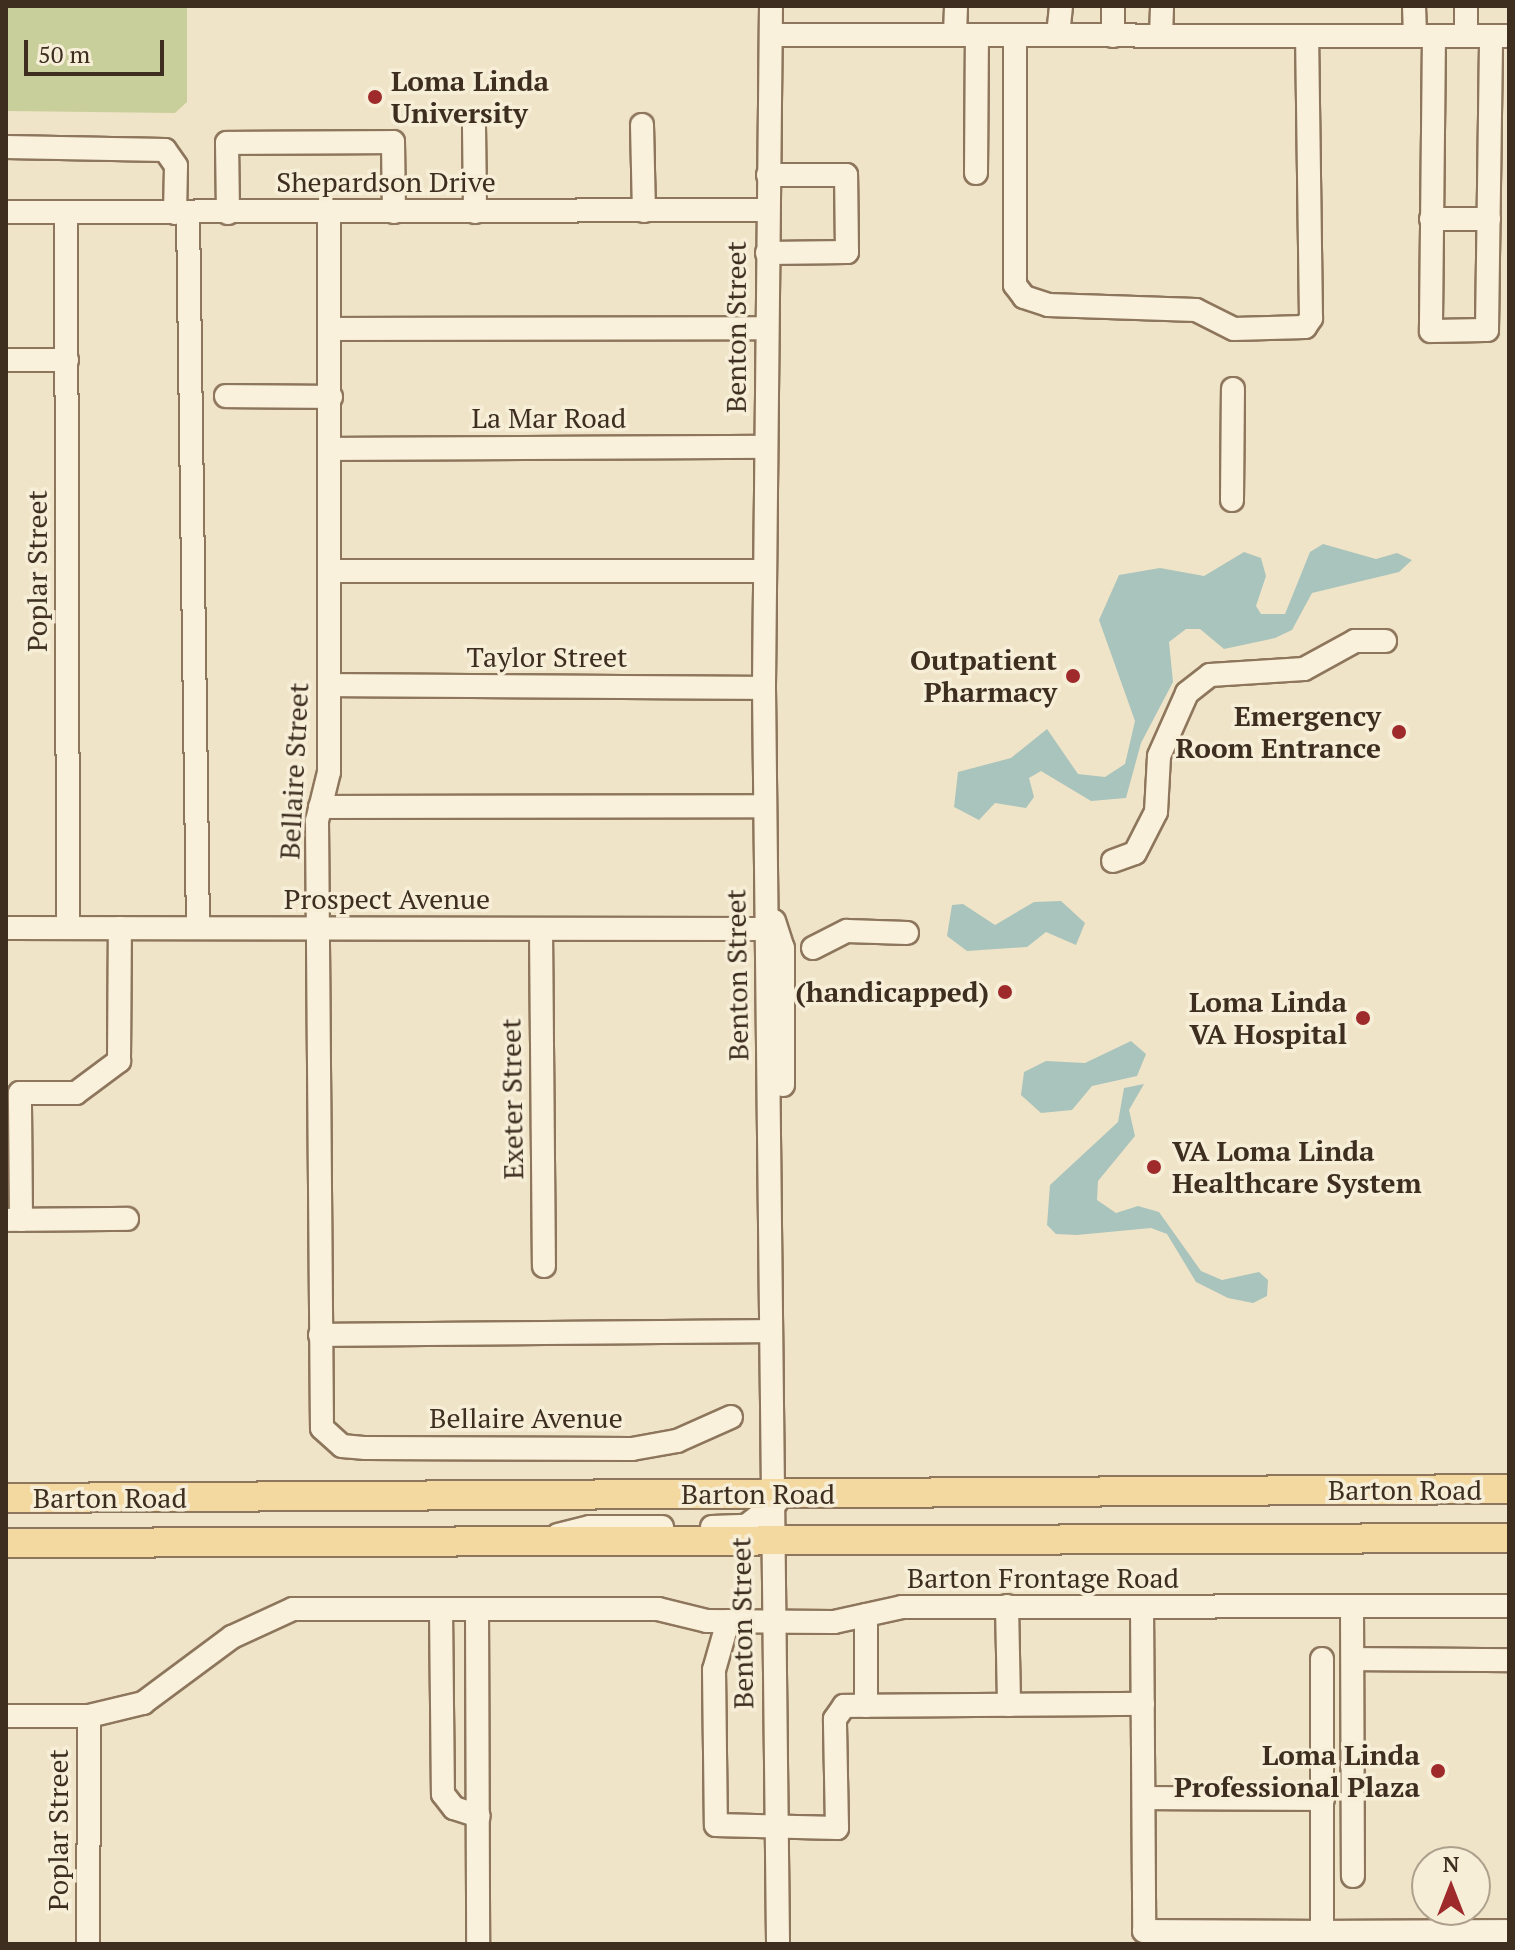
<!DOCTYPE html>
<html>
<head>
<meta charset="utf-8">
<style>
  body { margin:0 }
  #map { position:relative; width:1515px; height:1950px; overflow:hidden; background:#f0e4c8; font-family:"PT Serif",serif }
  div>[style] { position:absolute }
  .green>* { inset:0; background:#c9cf9b }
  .water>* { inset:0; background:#a9c4bc }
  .roads { filter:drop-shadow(2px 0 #8d765c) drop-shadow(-2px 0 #8d765c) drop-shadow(0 2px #8d765c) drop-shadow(0 -2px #8d765c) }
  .minor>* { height:22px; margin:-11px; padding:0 11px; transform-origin:11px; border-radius:11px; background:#faf1dc }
  .major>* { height:28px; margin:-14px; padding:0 14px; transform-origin:14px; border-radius:14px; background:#f3d9a0 }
  .dots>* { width:22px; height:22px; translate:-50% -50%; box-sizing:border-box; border:4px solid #f7eed8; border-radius:50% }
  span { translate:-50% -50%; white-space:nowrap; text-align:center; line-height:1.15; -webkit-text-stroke:7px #f7eed8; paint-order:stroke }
  .poi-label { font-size:28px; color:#3d2e20; font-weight:700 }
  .left { translate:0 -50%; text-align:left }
  .right { translate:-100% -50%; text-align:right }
  .street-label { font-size:28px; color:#3d2e20 }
  .frame { position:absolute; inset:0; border:8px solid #3d2e20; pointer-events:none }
  .north { position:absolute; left:1411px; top:1846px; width:80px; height:80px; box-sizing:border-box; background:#f7eed8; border:2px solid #ada18e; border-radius:50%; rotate:0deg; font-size:22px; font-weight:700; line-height:32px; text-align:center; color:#3d2e20 }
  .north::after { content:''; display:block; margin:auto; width:28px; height:36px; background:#9e2a2b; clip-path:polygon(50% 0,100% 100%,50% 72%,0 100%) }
  .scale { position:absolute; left:24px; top:40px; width:140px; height:36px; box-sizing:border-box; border:4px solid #3d2e20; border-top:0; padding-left:10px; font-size:24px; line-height:28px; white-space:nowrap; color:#3d2e20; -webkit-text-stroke:6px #f7eed8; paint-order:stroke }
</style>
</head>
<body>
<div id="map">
  <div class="green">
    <i style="clip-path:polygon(6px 6px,187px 6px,187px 102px,175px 113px,6px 111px)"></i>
  </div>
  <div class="water">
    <i style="clip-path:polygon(1323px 544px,1376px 559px,1397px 553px,1412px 560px,1399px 572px,1312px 593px,1292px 630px,1275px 638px,1224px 649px,1200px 629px,1186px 629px,1169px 642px,1173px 682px,1141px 743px,1126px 798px,1091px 801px,1041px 771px,1029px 778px,1034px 797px,1026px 808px,995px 803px,979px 820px,954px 807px,958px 772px,1011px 758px,1047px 729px,1078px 774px,1105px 777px,1125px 764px,1135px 721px,1099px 620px,1119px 575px,1160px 568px,1204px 576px,1244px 552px,1261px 558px,1266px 576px,1256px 606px,1261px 614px,1285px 614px,1310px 552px)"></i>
    <i style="clip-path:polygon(1061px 901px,1085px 923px,1076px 945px,1046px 932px,1027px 947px,967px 951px,947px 936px,952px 905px,963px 904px,995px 925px,1034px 902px)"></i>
    <i style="clip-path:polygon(1131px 1041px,1146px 1054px,1137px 1076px,1092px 1086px,1072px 1110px,1041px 1113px,1021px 1095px,1024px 1072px,1046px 1061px,1085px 1063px)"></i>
    <i style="clip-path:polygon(1144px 1084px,1129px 1110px,1135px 1136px,1098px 1181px,1097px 1200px,1116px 1213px,1138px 1206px,1159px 1212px,1201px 1271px,1222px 1280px,1259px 1272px,1268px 1280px,1267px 1296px,1253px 1303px,1228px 1298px,1196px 1282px,1167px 1234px,1151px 1228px,1077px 1235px,1056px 1234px,1047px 1225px,1050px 1185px,1118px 1122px,1124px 1088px)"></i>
  </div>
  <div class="roads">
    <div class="minor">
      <i style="left:771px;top:6px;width:682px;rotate:90.59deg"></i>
      <i style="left:764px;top:688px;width:1256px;rotate:89.36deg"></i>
      <i style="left:1414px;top:6px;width:30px;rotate:88deg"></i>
      <i style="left:771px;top:35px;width:738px;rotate:0.08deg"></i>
      <i style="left:955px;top:35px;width:29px;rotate:-88deg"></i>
      <i style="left:1015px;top:35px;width:250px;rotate:90deg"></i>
      <i style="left:1015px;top:285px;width:15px;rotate:53deg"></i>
      <i style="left:1024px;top:297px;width:25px;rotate:18deg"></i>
      <i style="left:1048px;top:305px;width:148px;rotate:1.9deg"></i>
      <i style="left:1196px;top:310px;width:42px;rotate:26.6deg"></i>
      <i style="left:1234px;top:329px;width:71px;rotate:-1.6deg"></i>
      <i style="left:1305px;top:327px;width:11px;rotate:-56deg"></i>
      <i style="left:1311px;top:318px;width:282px;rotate:-90.8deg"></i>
      <i style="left:1058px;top:35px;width:29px;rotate:-84deg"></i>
      <i style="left:1113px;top:36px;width:30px;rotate:-90deg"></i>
      <i style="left:1161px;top:36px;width:30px;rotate:-88deg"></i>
      <i style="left:1434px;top:36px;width:295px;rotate:90.6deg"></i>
      <i style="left:1431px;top:331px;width:56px;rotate:-1deg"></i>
      <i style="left:1487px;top:330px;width:294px;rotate:-89.2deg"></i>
      <i style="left:1466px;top:36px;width:30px;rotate:-90deg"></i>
      <i style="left:642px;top:125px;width:86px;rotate:88.7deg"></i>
      <i style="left:474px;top:126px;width:86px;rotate:89.3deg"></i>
      <i style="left:6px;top:147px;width:159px;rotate:1.1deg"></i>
      <i style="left:165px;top:150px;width:19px;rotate:55deg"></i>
      <i style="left:176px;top:166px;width:47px;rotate:91.2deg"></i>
      <i style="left:976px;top:173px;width:138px;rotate:-89.6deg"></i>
      <i style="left:6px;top:212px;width:761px;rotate:-0.15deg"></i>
      <i style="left:188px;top:213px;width:715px;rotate:89.2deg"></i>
      <i style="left:228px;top:213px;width:70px;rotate:-90.8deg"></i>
      <i style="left:227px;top:143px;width:166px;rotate:-0.3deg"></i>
      <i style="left:393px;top:142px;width:70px;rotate:89.2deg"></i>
      <i style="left:329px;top:213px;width:559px;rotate:90deg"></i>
      <i style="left:329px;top:772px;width:50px;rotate:103.8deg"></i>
      <i style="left:317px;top:821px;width:607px;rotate:89.53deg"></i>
      <i style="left:322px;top:1428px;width:27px;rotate:42deg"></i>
      <i style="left:342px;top:1446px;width:24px;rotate:5deg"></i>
      <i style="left:366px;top:1448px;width:266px;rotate:0.2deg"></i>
      <i style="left:632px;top:1449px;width:46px;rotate:-10.1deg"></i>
      <i style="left:677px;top:1441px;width:59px;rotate:-24deg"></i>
      <i style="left:66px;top:214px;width:714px;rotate:89.84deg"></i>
      <i style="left:1431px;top:219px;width:58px"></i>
      <i style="left:767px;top:253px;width:80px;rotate:-0.7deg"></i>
      <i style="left:847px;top:252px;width:77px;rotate:-90.7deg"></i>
      <i style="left:846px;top:175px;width:78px;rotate:180deg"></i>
      <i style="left:330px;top:329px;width:436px;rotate:-0.1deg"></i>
      <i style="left:6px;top:360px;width:61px"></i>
      <i style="left:226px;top:396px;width:105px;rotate:0.5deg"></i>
      <i style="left:332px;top:449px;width:434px;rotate:-0.3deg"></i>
      <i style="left:1232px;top:500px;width:111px;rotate:-89.5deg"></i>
      <i style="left:332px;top:571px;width:433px"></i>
      <i style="left:330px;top:685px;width:434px;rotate:0.4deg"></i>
      <i style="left:320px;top:807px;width:445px;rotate:-0.1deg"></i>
      <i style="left:1113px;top:861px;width:23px;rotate:-20deg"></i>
      <i style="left:1135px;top:853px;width:46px;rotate:-62.9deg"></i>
      <i style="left:1156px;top:812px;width:56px;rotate:-86.9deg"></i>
      <i style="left:1159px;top:756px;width:69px;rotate:-66deg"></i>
      <i style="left:1187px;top:693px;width:29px;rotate:-38deg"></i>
      <i style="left:1210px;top:675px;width:94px;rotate:-3.7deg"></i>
      <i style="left:1304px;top:669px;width:58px;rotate:-28.8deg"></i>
      <i style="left:1355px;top:641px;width:30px"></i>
      <i style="left:774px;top:921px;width:28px;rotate:72deg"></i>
      <i style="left:783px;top:948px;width:137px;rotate:90deg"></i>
      <i style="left:6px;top:928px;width:761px;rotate:0.08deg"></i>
      <i style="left:541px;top:930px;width:336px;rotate:89.5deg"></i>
      <i style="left:813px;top:948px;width:38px;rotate:-27deg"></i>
      <i style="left:847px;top:931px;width:60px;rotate:1.9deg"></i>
      <i style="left:7px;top:1220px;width:120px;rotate:-0.5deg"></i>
      <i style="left:21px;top:1220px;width:127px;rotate:-90.5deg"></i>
      <i style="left:20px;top:1093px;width:56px"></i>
      <i style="left:76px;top:1093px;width:54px;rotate:-36.7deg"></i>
      <i style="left:119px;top:1061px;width:133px;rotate:-89.6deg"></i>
      <i style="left:320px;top:1335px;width:449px;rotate:-0.5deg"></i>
      <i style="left:712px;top:1527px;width:34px;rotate:-2deg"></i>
      <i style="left:746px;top:1526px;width:39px;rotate:-38deg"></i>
      <i style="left:558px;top:1535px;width:33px;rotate:-14deg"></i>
      <i style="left:590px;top:1527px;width:72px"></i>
      <i style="left:1007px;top:1606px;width:99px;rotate:88.8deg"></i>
      <i style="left:1142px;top:1607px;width:324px;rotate:89.6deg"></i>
      <i style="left:1144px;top:1931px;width:178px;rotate:0.3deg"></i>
      <i style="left:1322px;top:1932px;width:273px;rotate:-90deg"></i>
      <i style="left:1352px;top:1607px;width:269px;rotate:89.8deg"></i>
      <i style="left:441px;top:1609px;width:185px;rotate:89.4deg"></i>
      <i style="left:443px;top:1794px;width:18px;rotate:52deg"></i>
      <i style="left:454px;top:1808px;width:26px;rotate:18deg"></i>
      <i style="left:477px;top:1609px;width:335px;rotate:89.8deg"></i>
      <i style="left:866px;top:1615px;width:91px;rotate:90deg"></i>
      <i style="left:728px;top:1621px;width:51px;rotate:105.9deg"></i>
      <i style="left:714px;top:1670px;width:155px;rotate:89.3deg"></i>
      <i style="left:716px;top:1825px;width:121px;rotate:1.4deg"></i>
      <i style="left:837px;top:1828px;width:109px;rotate:-91.1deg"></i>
      <i style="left:835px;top:1719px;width:16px;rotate:-55deg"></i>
      <i style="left:844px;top:1706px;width:299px;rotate:-0.4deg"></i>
      <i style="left:1353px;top:1659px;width:156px;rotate:0.4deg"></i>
      <i style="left:6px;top:1716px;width:83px"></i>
      <i style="left:89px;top:1716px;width:56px;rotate:-13.5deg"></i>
      <i style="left:143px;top:1703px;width:111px;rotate:-36.6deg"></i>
      <i style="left:232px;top:1637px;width:67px;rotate:-24.7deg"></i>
      <i style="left:293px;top:1609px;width:365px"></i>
      <i style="left:658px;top:1609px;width:50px;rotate:13.8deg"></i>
      <i style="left:707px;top:1621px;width:127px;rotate:0.5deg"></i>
      <i style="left:834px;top:1622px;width:70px;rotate:-12.4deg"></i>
      <i style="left:902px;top:1607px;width:607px;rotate:-0.09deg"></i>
      <i style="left:1145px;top:1798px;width:178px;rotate:0.3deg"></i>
      <i style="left:1322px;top:1932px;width:187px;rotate:-0.3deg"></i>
      <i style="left:88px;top:1944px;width:228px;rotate:-89.7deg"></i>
    </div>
    <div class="major">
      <i style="left:6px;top:1498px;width:1503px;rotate:-0.34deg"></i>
      <i style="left:6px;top:1543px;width:1503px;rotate:-0.19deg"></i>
    </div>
  </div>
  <div class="dots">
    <i style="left:375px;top:97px;background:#9e2a2b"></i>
    <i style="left:1073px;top:676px;background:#9e2a2b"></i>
    <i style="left:1399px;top:732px;background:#9e2a2b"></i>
    <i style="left:1005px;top:992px;background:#9e2a2b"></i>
    <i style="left:1363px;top:1018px;background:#9e2a2b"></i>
    <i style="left:1154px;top:1167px;background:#9e2a2b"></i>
    <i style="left:1438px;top:1771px;background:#9e2a2b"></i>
  </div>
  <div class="poi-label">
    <span class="left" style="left:391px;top:97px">Loma Linda<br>University</span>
    <span class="right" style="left:1057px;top:676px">Outpatient<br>Pharmacy</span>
    <span class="right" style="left:1381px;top:732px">Emergency<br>Room Entrance</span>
    <span class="right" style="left:989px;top:992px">(handicapped)</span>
    <span class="right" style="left:1347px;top:1018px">Loma Linda<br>VA Hospital</span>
    <span class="left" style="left:1172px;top:1167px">VA Loma Linda<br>Healthcare System</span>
    <span class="right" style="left:1420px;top:1771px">Loma Linda<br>Professional Plaza</span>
  </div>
  <div class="street-label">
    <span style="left:386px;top:182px">Shepardson Drive</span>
    <span style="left:736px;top:327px;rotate:-90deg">Benton Street</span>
    <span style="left:549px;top:418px">La Mar Road</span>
    <span style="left:37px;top:571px;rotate:-90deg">Poplar Street</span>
    <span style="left:547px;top:657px">Taylor Street</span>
    <span style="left:294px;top:771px;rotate:-87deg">Bellaire Street</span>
    <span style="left:387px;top:899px">Prospect Avenue</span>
    <span style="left:737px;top:975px;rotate:-91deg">Benton Street</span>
    <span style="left:512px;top:1099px;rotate:-91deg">Exeter Street</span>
    <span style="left:526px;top:1418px">Bellaire Avenue</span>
    <span style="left:1405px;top:1490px">Barton Road</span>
    <span style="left:758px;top:1494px">Barton Road</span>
    <span style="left:110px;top:1498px">Barton Road</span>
    <span style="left:1043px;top:1578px">Barton Frontage Road</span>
    <span style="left:742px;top:1623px;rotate:-91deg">Benton Street</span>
    <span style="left:58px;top:1830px;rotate:-90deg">Poplar Street</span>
  </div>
  <div class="frame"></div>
  <div class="north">N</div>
  <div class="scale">50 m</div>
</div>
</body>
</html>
